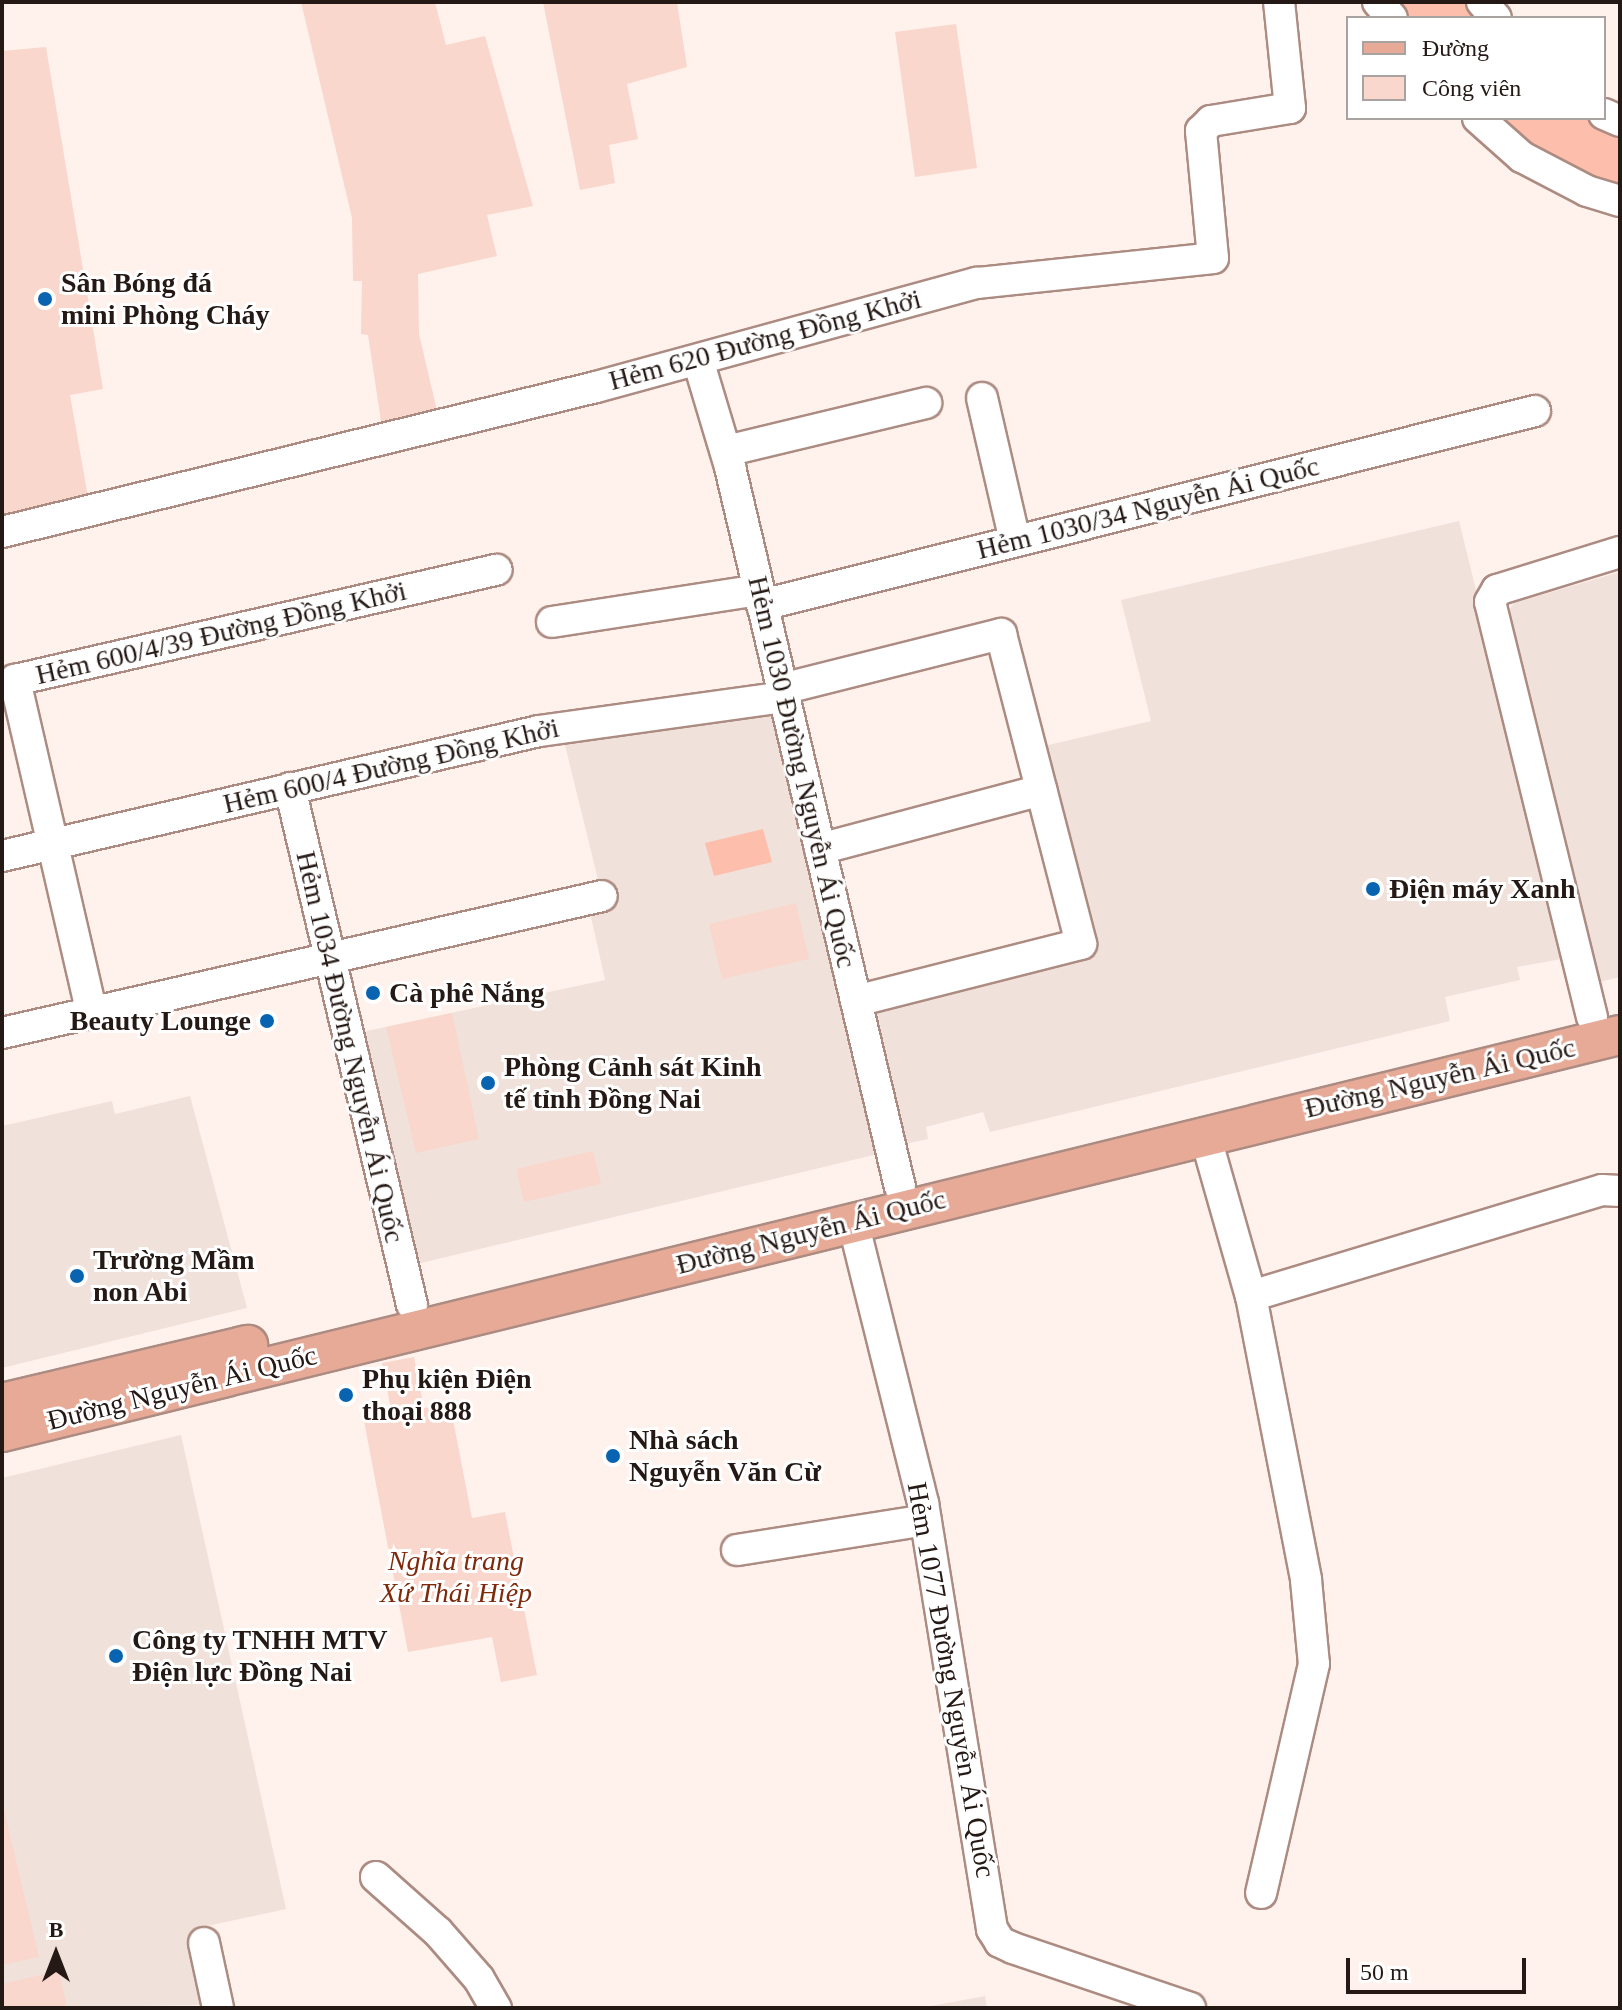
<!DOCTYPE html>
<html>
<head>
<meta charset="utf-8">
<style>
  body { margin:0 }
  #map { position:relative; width:1622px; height:2010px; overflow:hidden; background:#fff1ec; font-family:Georgia,serif }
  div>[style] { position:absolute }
  .built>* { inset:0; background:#f1e1db }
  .green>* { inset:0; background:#f9d7cc }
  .water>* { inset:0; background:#fdbfac }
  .roads { filter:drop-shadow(2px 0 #ac8c82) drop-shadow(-2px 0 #ac8c82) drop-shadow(0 2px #ac8c82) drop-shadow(0 -2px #ac8c82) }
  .minor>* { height:30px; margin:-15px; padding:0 15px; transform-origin:15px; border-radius:15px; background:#fff }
  .major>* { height:38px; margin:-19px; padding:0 19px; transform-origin:19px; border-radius:19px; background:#e6aa97 }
  .dots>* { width:22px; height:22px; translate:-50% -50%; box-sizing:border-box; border:4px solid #fff; border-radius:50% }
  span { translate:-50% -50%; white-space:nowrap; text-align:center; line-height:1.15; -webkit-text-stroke:6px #fff; paint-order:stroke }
  .poi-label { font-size:28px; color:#251915; font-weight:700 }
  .left { translate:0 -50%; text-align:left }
  .right { translate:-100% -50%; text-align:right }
  .street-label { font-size:28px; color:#251915 }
  .park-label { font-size:28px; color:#7f290b; font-style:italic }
  .frame { position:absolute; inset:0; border:4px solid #251915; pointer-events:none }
  .legend { position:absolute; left:1346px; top:16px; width:260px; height:104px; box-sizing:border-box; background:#fff; border:2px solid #a8a3a1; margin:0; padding:10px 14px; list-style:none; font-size:24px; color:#251915 }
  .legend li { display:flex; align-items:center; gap:16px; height:40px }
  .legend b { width:40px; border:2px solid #a8a3a1 }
  .north { position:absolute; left:16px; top:1914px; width:80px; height:80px; -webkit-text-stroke:6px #fff; paint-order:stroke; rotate:0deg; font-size:22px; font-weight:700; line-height:32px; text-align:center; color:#251915 }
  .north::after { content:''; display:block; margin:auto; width:28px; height:36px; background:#251915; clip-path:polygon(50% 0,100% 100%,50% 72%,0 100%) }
  .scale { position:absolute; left:1346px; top:1958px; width:180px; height:36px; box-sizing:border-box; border:4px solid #251915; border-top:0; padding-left:10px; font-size:24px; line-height:28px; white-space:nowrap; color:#251915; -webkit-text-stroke:6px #fff; paint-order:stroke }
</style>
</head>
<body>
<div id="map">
  <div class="built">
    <i style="clip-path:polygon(1459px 521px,1567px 958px,1517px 967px,1520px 980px,1445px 997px,1450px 1021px,990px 1132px,983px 1112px,926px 1127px,928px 1139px,897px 1146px,866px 1006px,1092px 951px,1040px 747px,1151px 721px,1121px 600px)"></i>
    <i style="clip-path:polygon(1620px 572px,1620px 977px,1600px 982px,1508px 612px,1514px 603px)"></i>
    <i style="clip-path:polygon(775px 708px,882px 1153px,417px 1264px,362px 1032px,605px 980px,589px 908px,604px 904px,563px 737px)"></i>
    <i style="clip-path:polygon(190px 1096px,247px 1308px,2px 1368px,2px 1126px,112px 1101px,115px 1114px)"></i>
    <i style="clip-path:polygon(181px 1435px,286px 1909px,193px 1929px,209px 2005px,2px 2008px,2px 1478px)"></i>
    <i style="clip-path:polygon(985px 1996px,987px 2008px,920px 2008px)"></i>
  </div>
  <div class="green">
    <i style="clip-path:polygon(301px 2px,435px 2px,446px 45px,485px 36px,533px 206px,487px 215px,497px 256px,418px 274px,419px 334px,438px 415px,382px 428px,368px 335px,361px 334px,362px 281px,353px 281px,352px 218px)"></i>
    <i style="clip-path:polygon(543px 2px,677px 2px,687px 67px,627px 84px,638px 139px,609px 145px,615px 183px,580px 190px)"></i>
    <i style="clip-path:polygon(956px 24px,977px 168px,915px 177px,895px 32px)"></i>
    <i style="clip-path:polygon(46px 47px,103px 389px,70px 395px,88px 497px,2px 517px,2px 51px)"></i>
    <i style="clip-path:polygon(796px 903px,809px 959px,722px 979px,709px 924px)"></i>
    <i style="clip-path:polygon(452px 1013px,479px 1139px,416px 1153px,386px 1027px)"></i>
    <i style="clip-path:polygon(593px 1151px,601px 1184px,524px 1202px,516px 1169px)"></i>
    <i style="clip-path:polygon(414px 1357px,424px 1408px,450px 1404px,472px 1518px,505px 1512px,537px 1675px,501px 1682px,492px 1637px,408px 1652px,363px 1416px,391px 1410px,382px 1363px)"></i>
    <i style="clip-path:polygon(2px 1802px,39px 1957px,2px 1965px)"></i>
    <i style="clip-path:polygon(59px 1971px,67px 2008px,2px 2008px,2px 1984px)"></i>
  </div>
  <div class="water">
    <i style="clip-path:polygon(1388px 2px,1471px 2px,1485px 18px,1403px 18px)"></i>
    <i style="clip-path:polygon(1489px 118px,1594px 118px,1620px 130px,1620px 192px,1590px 183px)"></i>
    <i style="clip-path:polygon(763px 829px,772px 862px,714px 876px,705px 843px)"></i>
  </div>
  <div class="roads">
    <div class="minor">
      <i style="left:1378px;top:2px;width:21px;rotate:49deg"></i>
      <i style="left:1482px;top:2px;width:21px;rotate:49deg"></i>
      <i style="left:1604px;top:114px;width:17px;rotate:24deg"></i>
      <i style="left:1478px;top:118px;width:59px;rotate:41.6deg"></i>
      <i style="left:1522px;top:157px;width:73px;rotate:27.6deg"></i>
      <i style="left:1587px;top:191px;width:34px;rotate:17deg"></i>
      <i style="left:698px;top:360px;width:112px;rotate:73.3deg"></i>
      <i style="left:730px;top:467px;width:740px;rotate:76.72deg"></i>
      <i style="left:982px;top:398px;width:147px;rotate:77deg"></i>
      <i style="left:726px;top:451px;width:206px;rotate:-13.5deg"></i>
      <i style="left:2px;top:532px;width:611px;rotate:-13.72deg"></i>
      <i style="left:596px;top:387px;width:395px;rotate:-15.3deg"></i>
      <i style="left:977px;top:283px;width:237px;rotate:-6deg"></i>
      <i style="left:1213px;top:258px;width:128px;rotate:-95.4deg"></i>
      <i style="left:1201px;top:131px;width:14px;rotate:-45deg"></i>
      <i style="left:1211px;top:121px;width:80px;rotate:-9.3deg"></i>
      <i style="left:1290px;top:108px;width:107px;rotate:-95.9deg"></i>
      <i style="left:762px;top:605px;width:797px;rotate:-14.09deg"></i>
      <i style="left:552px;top:622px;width:209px;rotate:-8.8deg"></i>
      <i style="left:782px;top:689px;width:226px;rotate:-14.1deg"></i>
      <i style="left:1001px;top:634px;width:320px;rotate:75.5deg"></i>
      <i style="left:1081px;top:944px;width:232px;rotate:165.8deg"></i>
      <i style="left:290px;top:788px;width:531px;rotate:76.72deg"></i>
      <i style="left:820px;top:849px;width:229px;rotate:-14.9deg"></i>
      <i style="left:2px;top:856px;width:551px;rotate:-13.1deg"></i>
      <i style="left:539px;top:731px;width:247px;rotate:-7.9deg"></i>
      <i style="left:92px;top:1014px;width:343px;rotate:-103deg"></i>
      <i style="left:15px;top:680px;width:494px;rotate:-12.9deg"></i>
      <i style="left:1592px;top:1017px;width:427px;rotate:-103.8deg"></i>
      <i style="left:1490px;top:602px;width:14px;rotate:-60deg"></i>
      <i style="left:1497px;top:590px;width:129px;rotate:-17.2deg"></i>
      <i style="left:2px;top:1033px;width:615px;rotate:-12.86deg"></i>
      <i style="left:1205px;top:1135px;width:167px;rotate:74.1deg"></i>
      <i style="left:1251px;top:1296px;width:367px;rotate:-16.8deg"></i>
      <i style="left:1602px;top:1190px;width:18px;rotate:3deg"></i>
      <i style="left:853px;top:1222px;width:290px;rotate:76deg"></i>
      <i style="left:923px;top:1503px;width:432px;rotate:80.8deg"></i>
      <i style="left:992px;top:1929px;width:15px;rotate:58deg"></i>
      <i style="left:1000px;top:1942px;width:14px;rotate:25deg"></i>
      <i style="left:1013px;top:1948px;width:187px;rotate:18.7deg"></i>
      <i style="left:1251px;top:1296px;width:289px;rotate:79deg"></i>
      <i style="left:1306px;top:1580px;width:84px;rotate:84.6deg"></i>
      <i style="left:1314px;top:1664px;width:235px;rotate:103deg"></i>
      <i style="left:737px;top:1550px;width:191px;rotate:-9deg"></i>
      <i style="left:376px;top:1877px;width:83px;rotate:41.6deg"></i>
      <i style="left:438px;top:1932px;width:62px;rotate:48.9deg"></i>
      <i style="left:479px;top:1979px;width:34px;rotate:60deg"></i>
      <i style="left:204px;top:1943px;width:66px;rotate:77.8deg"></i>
    </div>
    <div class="major">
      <i style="left:2px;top:1403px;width:253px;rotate:-13.3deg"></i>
      <i style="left:2px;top:1432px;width:1666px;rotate:-13.79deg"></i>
    </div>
  </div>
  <div class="dots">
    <i style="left:45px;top:299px;background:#0864b1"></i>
    <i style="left:1373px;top:889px;background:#0864b1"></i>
    <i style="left:373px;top:993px;background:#0864b1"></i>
    <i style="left:267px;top:1021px;background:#0864b1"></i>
    <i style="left:488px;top:1083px;background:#0864b1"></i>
    <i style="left:77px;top:1276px;background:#0864b1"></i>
    <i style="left:346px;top:1395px;background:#0864b1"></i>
    <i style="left:613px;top:1456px;background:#0864b1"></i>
    <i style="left:116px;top:1656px;background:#0864b1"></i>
  </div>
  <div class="poi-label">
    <span class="left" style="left:61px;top:299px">Sân Bóng đá<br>mini Phòng Cháy</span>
    <span class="left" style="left:1389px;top:889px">Điện máy Xanh</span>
    <span class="left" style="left:389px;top:993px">Cà phê Nắng</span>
    <span class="right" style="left:251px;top:1021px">Beauty Lounge</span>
    <span class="left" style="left:504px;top:1083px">Phòng Cảnh sát Kinh<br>tế tỉnh Đồng Nai</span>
    <span class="left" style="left:93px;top:1276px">Trường Mầm<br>non Abi</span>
    <span class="left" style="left:362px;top:1395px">Phụ kiện Điện<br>thoại 888</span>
    <span class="left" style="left:629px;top:1456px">Nhà sách<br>Nguyễn Văn Cừ</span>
    <span class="left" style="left:132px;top:1656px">Công ty TNHH MTV<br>Điện lực Đồng Nai</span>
  </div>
  <div class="street-label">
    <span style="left:765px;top:340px;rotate:-15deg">Hẻm 620 Đường Đồng Khởi</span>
    <span style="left:1148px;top:508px;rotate:-14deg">Hẻm 1030/34 Nguyễn Ái Quốc</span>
    <span style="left:221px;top:633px;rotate:-13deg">Hẻm 600/4/39 Đường Đồng Khởi</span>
    <span style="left:391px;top:766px;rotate:-13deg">Hẻm 600/4 Đường Đồng Khởi</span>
    <span style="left:802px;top:772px;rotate:77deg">Hẻm 1030 Đường Nguyễn Ái Quốc</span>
    <span style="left:350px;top:1047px;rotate:77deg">Hẻm 1034 Đường Nguyễn Ái Quốc</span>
    <span style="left:1440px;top:1078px;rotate:-13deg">Đường Nguyễn Ái Quốc</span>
    <span style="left:811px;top:1232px;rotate:-14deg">Đường Nguyễn Ái Quốc</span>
    <span style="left:182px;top:1388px;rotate:-14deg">Đường Nguyễn Ái Quốc</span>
    <span style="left:951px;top:1680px;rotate:80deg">Hẻm 1077 Đường Nguyễn Ái Quốc</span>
  </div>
  <div class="park-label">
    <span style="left:456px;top:1577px">Nghĩa trang<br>Xứ Thái Hiệp</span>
  </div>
  <div class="frame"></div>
  <ul class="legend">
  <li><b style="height:10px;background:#e6aa97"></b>Đường</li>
  <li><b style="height:22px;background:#f9d7cc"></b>Công viên</li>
  </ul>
  <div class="north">B</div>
  <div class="scale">50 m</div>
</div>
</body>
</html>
